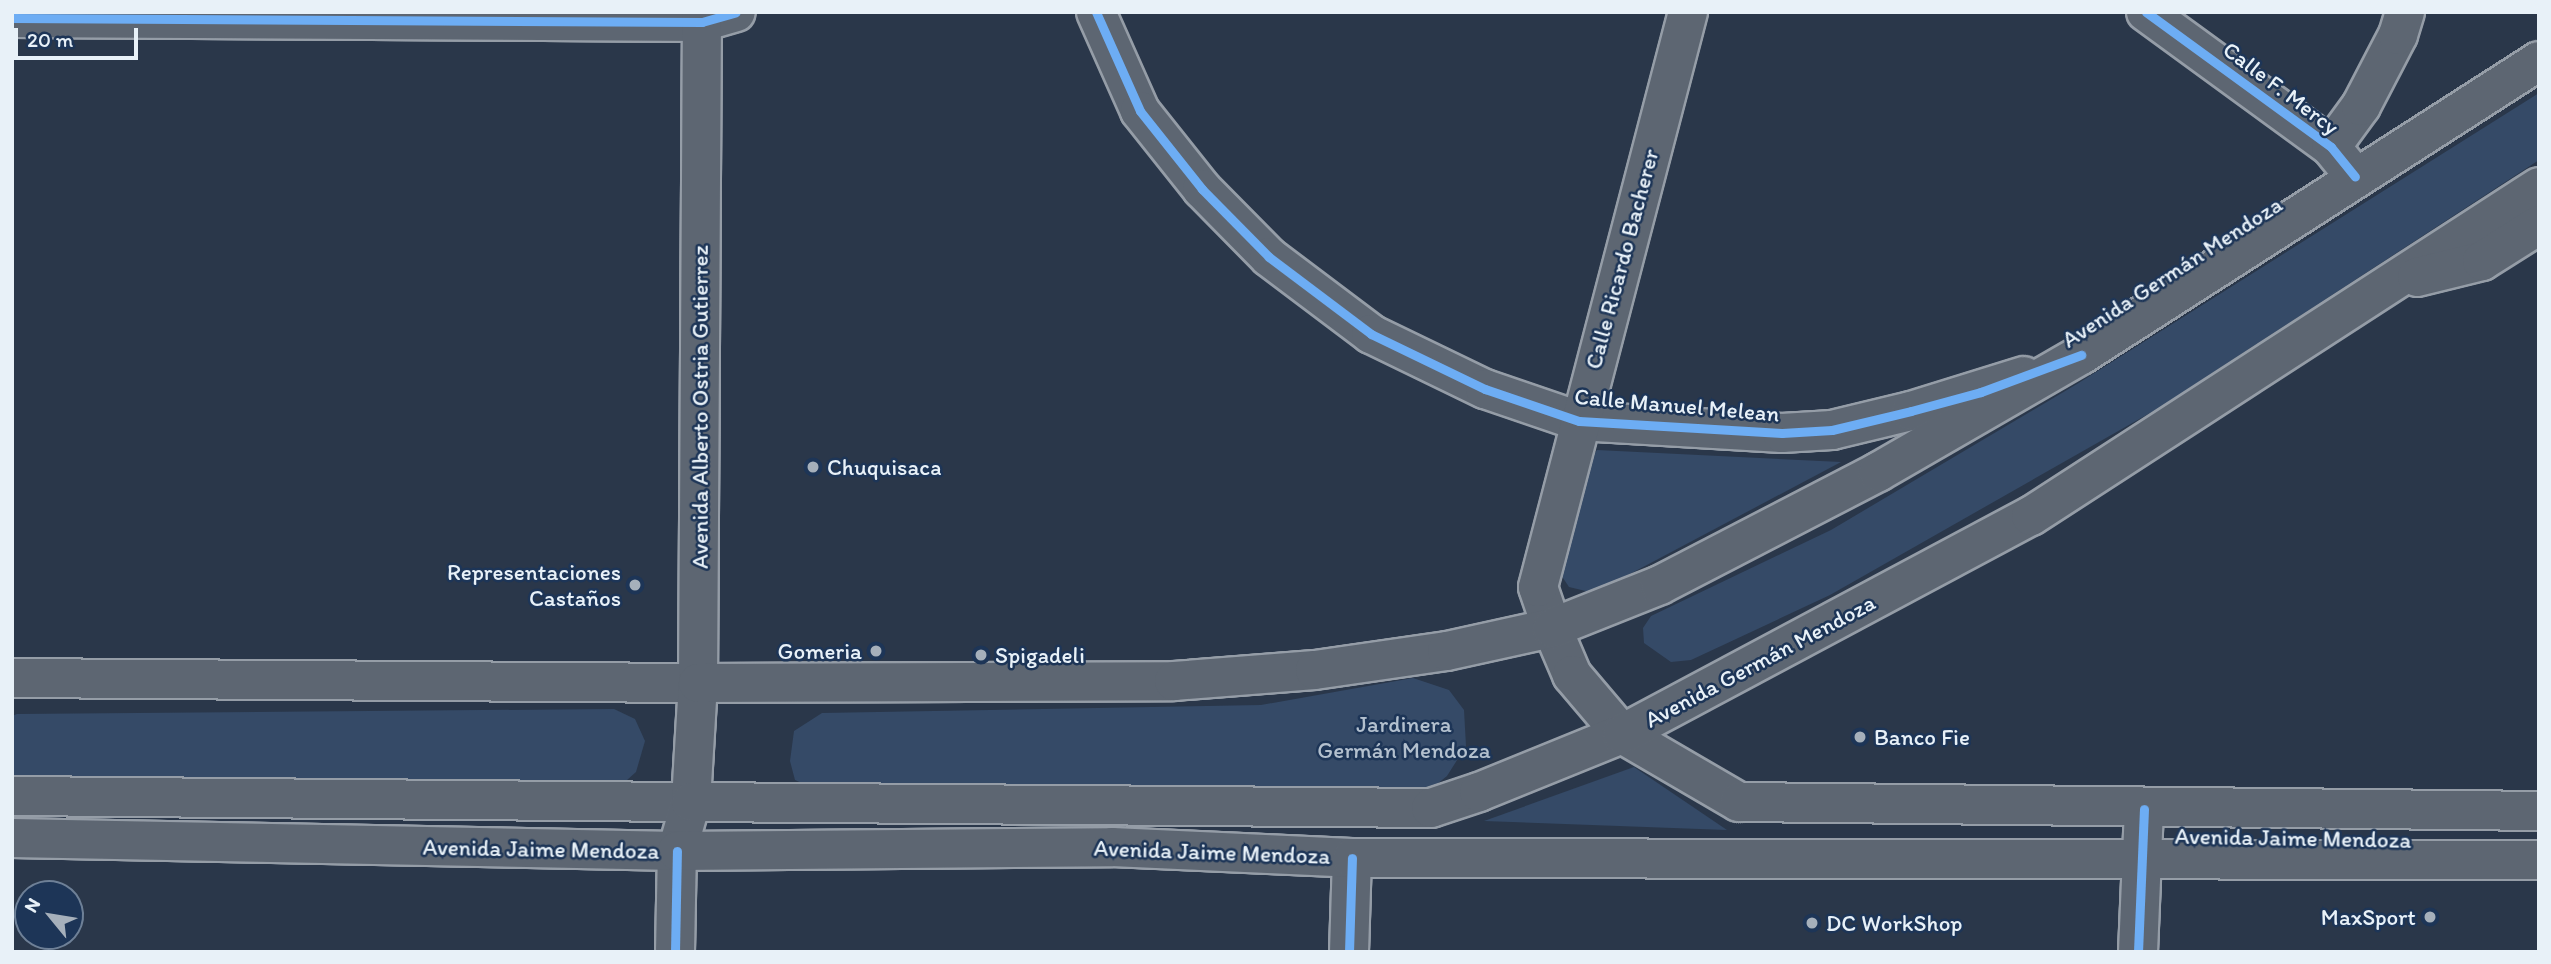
<!DOCTYPE html>
<html>
<head>
<meta charset="utf-8">
<style>
  body { margin:0 }
  #map { position:relative; width:2551px; height:964px; overflow:hidden; background:#2a374a; font-family:Itim,sans-serif }
  div>[style] { position:absolute }
  .green>* { inset:0; background:#354a67 }
  .roads { filter:drop-shadow(2px 0 #959da7) drop-shadow(-2px 0 #959da7) drop-shadow(0 2px #959da7) drop-shadow(0 -2px #959da7) }
  .minor>* { height:38px; margin:-19px; padding:0 19px; transform-origin:19px; border-radius:19px; background:#5d6672 }
  .major>* { height:38px; margin:-19px; padding:0 19px; transform-origin:19px; border-radius:19px; background:#5d6672 }
  .highway>* { height:38px; margin:-19px; padding:0 19px; transform-origin:19px; border-radius:19px; background:#5d6672 }
  .cycleway>* { height:9px; margin:-4.5px; padding:0 4.5px; transform-origin:4.5px; border-radius:4.5px; background:#6dadf4 }
  .dots>* { width:19px; height:19px; translate:-50% -50%; box-sizing:border-box; border:4px solid #1d3557; border-radius:50% }
  span { translate:-50% -50%; white-space:nowrap; text-align:center; line-height:1.15; -webkit-text-stroke:5px #1d3557; paint-order:stroke }
  .street-label { font-size:23px; color:#e8f1f8 }
  .poi-label { font-size:23px; color:#e8f1f8 }
  .left { translate:0 -50%; text-align:left }
  .right { translate:-100% -50%; text-align:right }
  .park-label { font-size:23px; color:#b3c0ce }
  .frame { position:absolute; inset:0; border:14px solid #e8f1f8; pointer-events:none }
  .north { position:absolute; left:14px; top:880px; width:70px; height:70px; box-sizing:border-box; background:#1d3557; border:2px solid #6e8097; border-radius:50%; rotate:300deg; font-size:19px; font-weight:700; line-height:28px; text-align:center; color:#e8f1f8 }
  .north::after { content:''; display:block; margin:auto; width:24px; height:32px; background:#a6b0bb; clip-path:polygon(50% 0,100% 100%,50% 72%,0 100%) }
  .scale { position:absolute; left:14px; top:28px; width:124px; height:32px; box-sizing:border-box; border:4px solid #e8f1f8; border-top:0; padding-left:9px; font-size:21px; line-height:24px; white-space:nowrap; color:#e8f1f8; -webkit-text-stroke:5px #1d3557; paint-order:stroke }
</style>
</head>
<body>
<div id="map">
  <div class="green">
    <i style="clip-path:polygon(2539px 93px,2539px 160px,2157px 409px,1830px 595px,1691px 660px,1671px 662px,1644px 643px,1643px 628px,1651px 616px,1831px 530px,2077px 384px)"></i>
    <i style="clip-path:polygon(1597px 450px,1841px 462px,1594px 593px,1569px 587px,1555px 566px,1579px 473px)"></i>
    <i style="clip-path:polygon(1413px 678px,1449px 690px,1464px 710px,1466px 746px,1447px 776px,1426px 793px,813px 788px,795px 780px,790px 761px,794px 731px,822px 713px,1261px 705px)"></i>
    <i style="clip-path:polygon(614px 709px,635px 719px,645px 741px,636px 772px,617px 789px,12px 776px,12px 716px,17px 714px)"></i>
    <i style="clip-path:polygon(1634px 767px,1727px 830px,1484px 821px)"></i>
  </div>
  <div class="roads">
    <div class="minor">
      <i style="left:1096px;top:12px;width:108px;rotate:66deg"></i>
      <i style="left:1140px;top:111px;width:100px;rotate:51.5deg"></i>
      <i style="left:1202px;top:189px;width:95px;rotate:45.4deg"></i>
      <i style="left:1269px;top:257px;width:128px;rotate:37deg"></i>
      <i style="left:1371px;top:334px;width:127px;rotate:25.8deg"></i>
      <i style="left:1485px;top:389px;width:99px;rotate:18.8deg"></i>
      <i style="left:1579px;top:421px;width:203px;rotate:3.4deg"></i>
      <i style="left:1782px;top:433px;width:50px;rotate:-3.4deg"></i>
      <i style="left:1832px;top:430px;width:81px;rotate:-13.5deg"></i>
      <i style="left:1911px;top:411px;width:118px;rotate:-17.2deg"></i>
      <i style="left:2146px;top:12px;width:229px;rotate:36.1deg"></i>
      <i style="left:2331px;top:147px;width:38px;rotate:51deg"></i>
      <i style="left:12px;top:18px;width:690px;rotate:0.33deg"></i>
      <i style="left:702px;top:22px;width:35px;rotate:-16deg"></i>
      <i style="left:2331px;top:147px;width:51px;rotate:-53.8deg"></i>
      <i style="left:2361px;top:106px;width:80px;rotate:-62.5deg"></i>
      <i style="left:2398px;top:35px;width:24px;rotate:-73deg"></i>
      <i style="left:1552px;top:628px;width:43px;rotate:-108.9deg"></i>
      <i style="left:1538px;top:587px;width:594px;rotate:-75.38deg"></i>
      <i style="left:675px;top:952px;width:101px;rotate:-88.9deg"></i>
      <i style="left:1349px;top:952px;width:94px;rotate:-88.2deg"></i>
      <i style="left:2138px;top:952px;width:143px;rotate:-87.6deg"></i>
    </div>
    <div class="major">
      <i style="left:1552px;top:628px;width:51px;rotate:66.9deg"></i>
      <i style="left:1572px;top:675px;width:77px;rotate:49.7deg"></i>
      <i style="left:1622px;top:734px;width:135px;rotate:30.2deg"></i>
      <i style="left:1739px;top:802px;width:800px;rotate:0.64deg"></i>
      <i style="left:12px;top:678px;width:686px;rotate:0.42deg"></i>
      <i style="left:12px;top:796px;width:679px;rotate:0.51deg"></i>
      <i style="left:691px;top:802px;width:51px;rotate:105.9deg"></i>
      <i style="left:12px;top:838px;width:665px;rotate:1.12deg"></i>
      <i style="left:677px;top:851px;width:435px;rotate:-0.5deg"></i>
      <i style="left:1112px;top:847px;width:240px;rotate:2.6deg"></i>
      <i style="left:1352px;top:858px;width:1187px;rotate:0.1deg"></i>
    </div>
    <div class="highway">
      <i style="left:702px;top:12px;width:671px;rotate:90.34deg"></i>
      <i style="left:698px;top:683px;width:119px;rotate:93.4deg"></i>
      <i style="left:691px;top:802px;width:740px;rotate:0.46deg"></i>
      <i style="left:1431px;top:808px;width:51px;rotate:-18.4deg"></i>
      <i style="left:1479px;top:792px;width:154px;rotate:-22.1deg"></i>
      <i style="left:1622px;top:734px;width:463px;rotate:-28.1deg"></i>
      <i style="left:2031px;top:516px;width:605px;rotate:-32.93deg"></i>
      <i style="left:2417px;top:277px;width:67px;rotate:-13.8deg"></i>
      <i style="left:2482px;top:261px;width:67px;rotate:-32.3deg"></i>
      <i style="left:698px;top:683px;width:476px;rotate:-0.2deg"></i>
      <i style="left:1174px;top:681px;width:141px;rotate:-4.5deg"></i>
      <i style="left:1315px;top:670px;width:133px;rotate:-8.2deg"></i>
      <i style="left:1447px;top:651px;width:107px;rotate:-12.4deg"></i>
      <i style="left:1552px;top:628px;width:116px;rotate:-21.7deg"></i>
      <i style="left:1660px;top:585px;width:246px;rotate:-27.4deg"></i>
      <i style="left:1878px;top:472px;width:234px;rotate:-30deg"></i>
      <i style="left:2081px;top:355px;width:544px;rotate:-32.7deg"></i>
    </div>
  </div>
  <div class="cycleway">
    <i style="left:1096px;top:12px;width:108px;rotate:66deg"></i>
    <i style="left:1140px;top:111px;width:100px;rotate:51.5deg"></i>
    <i style="left:1202px;top:189px;width:95px;rotate:45.4deg"></i>
    <i style="left:1269px;top:257px;width:128px;rotate:37deg"></i>
    <i style="left:1371px;top:334px;width:127px;rotate:25.8deg"></i>
    <i style="left:1485px;top:389px;width:99px;rotate:18.8deg"></i>
    <i style="left:1579px;top:421px;width:203px;rotate:3.4deg"></i>
    <i style="left:1782px;top:433px;width:50px;rotate:-3.4deg"></i>
    <i style="left:1832px;top:430px;width:81px;rotate:-13.5deg"></i>
    <i style="left:1911px;top:411px;width:73px;rotate:-15.2deg"></i>
    <i style="left:1981px;top:392px;width:107px;rotate:-20.3deg"></i>
    <i style="left:2146px;top:12px;width:229px;rotate:36.1deg"></i>
    <i style="left:2331px;top:147px;width:38px;rotate:51deg"></i>
    <i style="left:12px;top:18px;width:690px;rotate:0.33deg"></i>
    <i style="left:702px;top:22px;width:35px;rotate:-16deg"></i>
    <i style="left:675px;top:952px;width:101px;rotate:-88.9deg"></i>
    <i style="left:1349px;top:952px;width:94px;rotate:-88.2deg"></i>
    <i style="left:2138px;top:952px;width:143px;rotate:-87.6deg"></i>
  </div>
  <div class="dots">
    <i style="left:813px;top:467px;background:#a6b0bb"></i>
    <i style="left:635px;top:585px;background:#a6b0bb"></i>
    <i style="left:876px;top:651px;background:#a6b0bb"></i>
    <i style="left:981px;top:655px;background:#a6b0bb"></i>
    <i style="left:1860px;top:737px;background:#a6b0bb"></i>
    <i style="left:2430px;top:917px;background:#a6b0bb"></i>
    <i style="left:1812px;top:923px;background:#a6b0bb"></i>
  </div>
  <div class="street-label">
    <span style="left:2281px;top:88px;rotate:37deg">Calle F. Mercy</span>
    <span style="left:1622px;top:259px;rotate:-75deg">Calle Ricardo Bacherer</span>
    <span style="left:2172px;top:272px;rotate:-33deg">Avenida Germán Mendoza</span>
    <span style="left:1677px;top:405px;rotate:5deg">Calle Manuel Melean</span>
    <span style="left:700px;top:407px;rotate:-90deg">Avenida Alberto Ostria Gutierrez</span>
    <span style="left:1760px;top:661px;rotate:-28deg">Avenida Germán Mendoza</span>
    <span style="left:2293px;top:838px;rotate:1deg">Avenida Jaime Mendoza</span>
    <span style="left:541px;top:849px;rotate:1deg">Avenida Jaime Mendoza</span>
    <span style="left:1212px;top:852px;rotate:2deg">Avenida Jaime Mendoza</span>
  </div>
  <div class="poi-label">
    <span class="left" style="left:827px;top:467px">Chuquisaca</span>
    <span class="right" style="left:621px;top:585px">Representaciones<br>Castaños</span>
    <span class="right" style="left:862px;top:651px">Gomeria</span>
    <span class="left" style="left:995px;top:655px">Spigadeli</span>
    <span class="left" style="left:1874px;top:737px">Banco Fie</span>
    <span class="right" style="left:2416px;top:917px">MaxSport</span>
    <span class="left" style="left:1826px;top:923px">DC WorkShop</span>
  </div>
  <div class="park-label">
    <span style="left:1404px;top:737px">Jardinera<br>Germán Mendoza</span>
  </div>
  <div class="frame"></div>
  <div class="north">N</div>
  <div class="scale">20 m</div>
</div>
</body>
</html>
